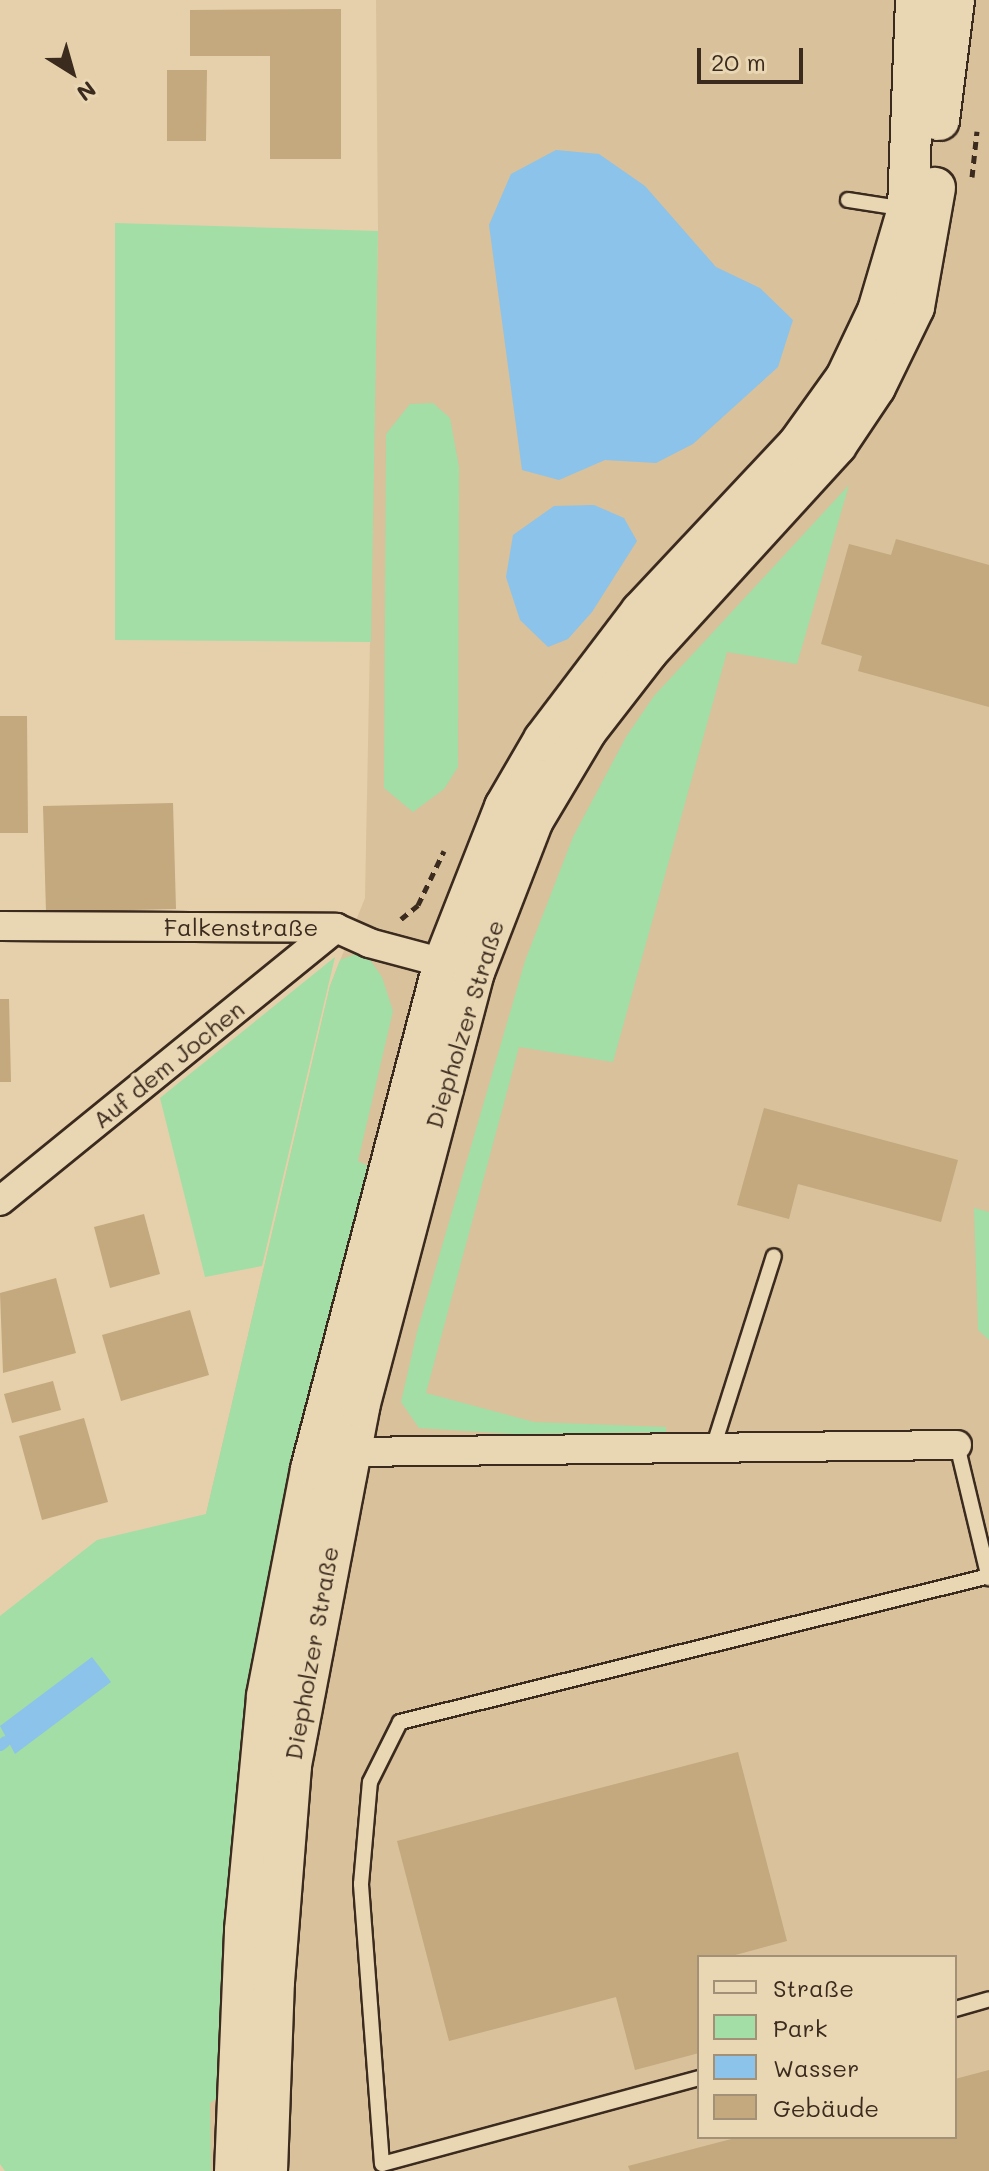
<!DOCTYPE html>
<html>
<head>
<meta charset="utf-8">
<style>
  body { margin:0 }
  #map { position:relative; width:989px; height:2171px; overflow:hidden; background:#e5d0ab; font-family:Mali,sans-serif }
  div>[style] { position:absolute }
  .built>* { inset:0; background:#d8c19b }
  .green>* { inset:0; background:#a2dea5 }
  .water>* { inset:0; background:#8bc3ea }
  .stream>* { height:11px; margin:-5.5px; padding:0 5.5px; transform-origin:5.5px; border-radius:5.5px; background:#8bc3ea }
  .building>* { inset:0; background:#c4a87e }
  .path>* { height:5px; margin-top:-2.5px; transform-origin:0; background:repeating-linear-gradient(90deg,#3b2a1e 0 8px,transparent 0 14px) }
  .roads { filter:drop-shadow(2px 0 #3b2a1e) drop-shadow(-2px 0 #3b2a1e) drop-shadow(0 2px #3b2a1e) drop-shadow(0 -2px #3b2a1e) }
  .lane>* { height:14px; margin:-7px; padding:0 7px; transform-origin:7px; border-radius:7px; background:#e9d6b3 }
  .street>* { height:28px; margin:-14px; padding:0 14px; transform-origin:14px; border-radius:14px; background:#e9d6b3 }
  .secondary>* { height:40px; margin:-20px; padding:0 20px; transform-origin:20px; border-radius:20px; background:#e9d6b3 }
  span { translate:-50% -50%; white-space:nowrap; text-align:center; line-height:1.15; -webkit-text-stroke:7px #e9d6b3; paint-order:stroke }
  .street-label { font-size:24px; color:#3b2a1e }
  .legend { position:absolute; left:697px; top:1955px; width:260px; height:184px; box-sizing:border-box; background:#e9d6b3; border:2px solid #a39177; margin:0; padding:10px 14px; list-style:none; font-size:24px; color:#3b2a1e }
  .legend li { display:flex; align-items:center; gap:16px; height:40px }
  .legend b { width:40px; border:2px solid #a39177 }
  .north { position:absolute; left:32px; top:32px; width:80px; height:80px; -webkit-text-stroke:6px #e9d6b3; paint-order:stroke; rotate:143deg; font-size:22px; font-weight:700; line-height:32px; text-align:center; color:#3b2a1e }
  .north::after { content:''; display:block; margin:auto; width:28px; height:36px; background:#3b2a1e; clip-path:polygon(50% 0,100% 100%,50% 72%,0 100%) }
  .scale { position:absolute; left:697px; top:48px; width:106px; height:36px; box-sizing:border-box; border:4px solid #3b2a1e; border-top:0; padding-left:10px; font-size:24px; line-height:28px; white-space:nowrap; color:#3b2a1e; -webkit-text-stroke:6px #e9d6b3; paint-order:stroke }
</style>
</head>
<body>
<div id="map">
  <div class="built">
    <i style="clip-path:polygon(evenodd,376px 0,989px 0,989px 2171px,148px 2171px,206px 1514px,330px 986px,365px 898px,378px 231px,376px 0,699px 1957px,955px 1957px,955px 2137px,699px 2137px,699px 1957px)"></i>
  </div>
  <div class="green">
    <i style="clip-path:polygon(115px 223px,378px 231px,371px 642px,115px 640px)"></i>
    <i style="clip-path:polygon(433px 403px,450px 418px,459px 467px,458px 767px,444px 789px,413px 812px,384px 788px,386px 434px,410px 404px)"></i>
    <i style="clip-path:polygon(849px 485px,797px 664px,727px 652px,613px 1062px,519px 1047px,426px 1393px,534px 1422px,666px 1427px,666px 1432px,516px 1434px,419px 1428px,401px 1402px,417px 1332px,525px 961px,573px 837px,626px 737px,654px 696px)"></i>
    <i style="clip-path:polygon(364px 951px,382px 977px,393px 1011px,358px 1161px,374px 1169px,223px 2094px,210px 2103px,211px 2171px,5px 2171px,0 2164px,0 1616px,97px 1540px,206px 1514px,330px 986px,340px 960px)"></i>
    <i style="clip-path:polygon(335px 957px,262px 1266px,205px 1277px,160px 1098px)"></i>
    <i style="clip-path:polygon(974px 1208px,989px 1212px,989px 1340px,978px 1330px)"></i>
  </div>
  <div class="water">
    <i style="clip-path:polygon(556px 150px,599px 154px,645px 186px,716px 267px,760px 288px,793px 320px,778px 367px,693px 444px,656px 463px,605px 460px,559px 480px,522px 470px,489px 225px,511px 174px)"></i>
    <i style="clip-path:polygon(594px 505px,624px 518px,637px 541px,592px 612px,568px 639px,548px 647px,520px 620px,506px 577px,513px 535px,554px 506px)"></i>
    <i style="clip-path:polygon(92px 1657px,111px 1682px,15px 1754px,0 1726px)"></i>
  </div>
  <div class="stream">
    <i style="left:0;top:1745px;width:6px;rotate:-39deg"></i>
  </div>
  <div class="building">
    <i style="clip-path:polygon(341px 9px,341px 159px,270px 159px,270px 56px,190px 56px,190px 10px)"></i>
    <i style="clip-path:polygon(167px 70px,207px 70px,206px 141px,167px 141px)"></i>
    <i style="clip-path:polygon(896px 539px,989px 565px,989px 707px,858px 671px,862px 656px,821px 644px,849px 544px,891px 555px)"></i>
    <i style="clip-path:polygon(0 716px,27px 716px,28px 833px,0 833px)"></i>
    <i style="clip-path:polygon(173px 803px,176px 909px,46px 912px,43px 806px)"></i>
    <i style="clip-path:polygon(0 999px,9px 999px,11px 1082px,0 1082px)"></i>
    <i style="clip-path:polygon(764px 1108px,958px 1160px,941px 1222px,798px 1184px,789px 1219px,737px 1205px)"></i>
    <i style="clip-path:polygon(144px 1214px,160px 1274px,110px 1288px,94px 1227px)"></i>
    <i style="clip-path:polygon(56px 1278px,76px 1353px,3px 1373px,0 1293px)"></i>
    <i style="clip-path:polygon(190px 1310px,209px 1375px,121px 1401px,102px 1335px)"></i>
    <i style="clip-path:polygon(53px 1381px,61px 1410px,12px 1423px,4px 1394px)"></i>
    <i style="clip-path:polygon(84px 1418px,108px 1502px,42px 1520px,19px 1436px)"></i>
    <i style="clip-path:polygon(738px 1752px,787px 1941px,728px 1957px,699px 1957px,699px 2053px,635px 2070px,616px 1997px,449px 2041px,397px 1841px)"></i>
    <i style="clip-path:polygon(989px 2070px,989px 2171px,630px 2171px,628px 2166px,739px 2137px,955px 2137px,955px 2079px)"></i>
  </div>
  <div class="path">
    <i style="left:972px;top:177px;width:46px;rotate:-83.8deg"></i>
    <i style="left:401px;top:919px;width:22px;rotate:-39deg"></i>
    <i style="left:418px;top:905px;width:60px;rotate:-64.3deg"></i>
  </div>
  <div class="roads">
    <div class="lane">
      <i style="left:848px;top:200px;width:59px;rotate:8.8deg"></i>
      <i style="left:957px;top:1445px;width:137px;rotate:76.5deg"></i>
      <i style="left:713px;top:1448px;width:201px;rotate:-72.4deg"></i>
      <i style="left:955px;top:2009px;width:35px;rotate:-16deg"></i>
      <i style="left:699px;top:2078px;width:328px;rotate:164.8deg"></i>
      <i style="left:382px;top:2164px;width:281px;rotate:-94.3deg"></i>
      <i style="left:361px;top:1884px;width:102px;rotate:-85deg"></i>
      <i style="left:370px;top:1782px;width:67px;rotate:-63.4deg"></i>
      <i style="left:400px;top:1722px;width:607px;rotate:-13.92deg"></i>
    </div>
    <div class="street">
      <i style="left:0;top:926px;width:336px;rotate:0.3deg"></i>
      <i style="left:336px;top:928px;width:36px;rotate:24deg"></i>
      <i style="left:369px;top:943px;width:96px;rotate:15deg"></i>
      <i style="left:0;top:1201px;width:433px;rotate:-39.1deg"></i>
      <i style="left:349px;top:1452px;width:608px;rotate:-0.66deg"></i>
    </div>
    <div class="secondary">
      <i style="left:939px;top:120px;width:121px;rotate:-82.9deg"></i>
      <i style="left:235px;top:2171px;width:241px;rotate:-87.6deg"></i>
      <i style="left:245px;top:1930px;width:235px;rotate:-84.6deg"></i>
      <i style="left:267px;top:1696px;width:231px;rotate:-79deg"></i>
      <i style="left:311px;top:1469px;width:524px;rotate:-75.3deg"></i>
      <i style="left:444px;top:962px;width:167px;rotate:-68.5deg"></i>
      <i style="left:505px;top:807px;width:78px;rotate:-59.8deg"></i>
      <i style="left:544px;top:740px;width:161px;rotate:-52.8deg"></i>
      <i style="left:641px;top:612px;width:229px;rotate:-46.8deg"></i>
      <i style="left:798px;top:445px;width:82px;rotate:-54.4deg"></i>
      <i style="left:846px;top:378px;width:74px;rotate:-64.5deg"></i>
      <i style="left:878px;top:311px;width:106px;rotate:-73.6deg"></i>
      <i style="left:908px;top:209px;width:209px;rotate:-87.8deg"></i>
      <i style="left:267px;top:2171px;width:189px;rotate:-87.9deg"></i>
      <i style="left:274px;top:1982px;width:218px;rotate:-85.5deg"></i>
      <i style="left:291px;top:1765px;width:364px;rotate:-79.2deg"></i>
      <i style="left:359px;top:1407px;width:450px;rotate:-75.2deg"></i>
      <i style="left:474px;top:972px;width:163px;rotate:-68.8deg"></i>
      <i style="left:533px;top:820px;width:104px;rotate:-59.2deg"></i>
      <i style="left:586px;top:731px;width:101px;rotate:-52.2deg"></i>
      <i style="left:648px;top:651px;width:279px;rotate:-47.6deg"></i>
      <i style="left:836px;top:445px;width:70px;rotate:-56.1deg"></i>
      <i style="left:875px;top:387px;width:89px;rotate:-64deg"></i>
      <i style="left:914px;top:307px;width:121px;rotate:-80deg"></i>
    </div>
  </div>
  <div class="street-label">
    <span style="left:241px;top:927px">Falkenstraße</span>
    <span style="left:464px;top:1024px;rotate:-73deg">Diepholzer Straße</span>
    <span style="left:168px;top:1064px;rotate:-39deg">Auf dem Jochen</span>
    <span style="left:311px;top:1653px;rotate:-80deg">Diepholzer Straße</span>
  </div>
  <ul class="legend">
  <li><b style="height:10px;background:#e9d6b3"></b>Straße</li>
  <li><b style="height:22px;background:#a2dea5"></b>Park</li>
  <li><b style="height:22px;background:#8bc3ea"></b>Wasser</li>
  <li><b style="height:22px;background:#c4a87e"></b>Gebäude</li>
  </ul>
  <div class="north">N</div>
  <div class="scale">20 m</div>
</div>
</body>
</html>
